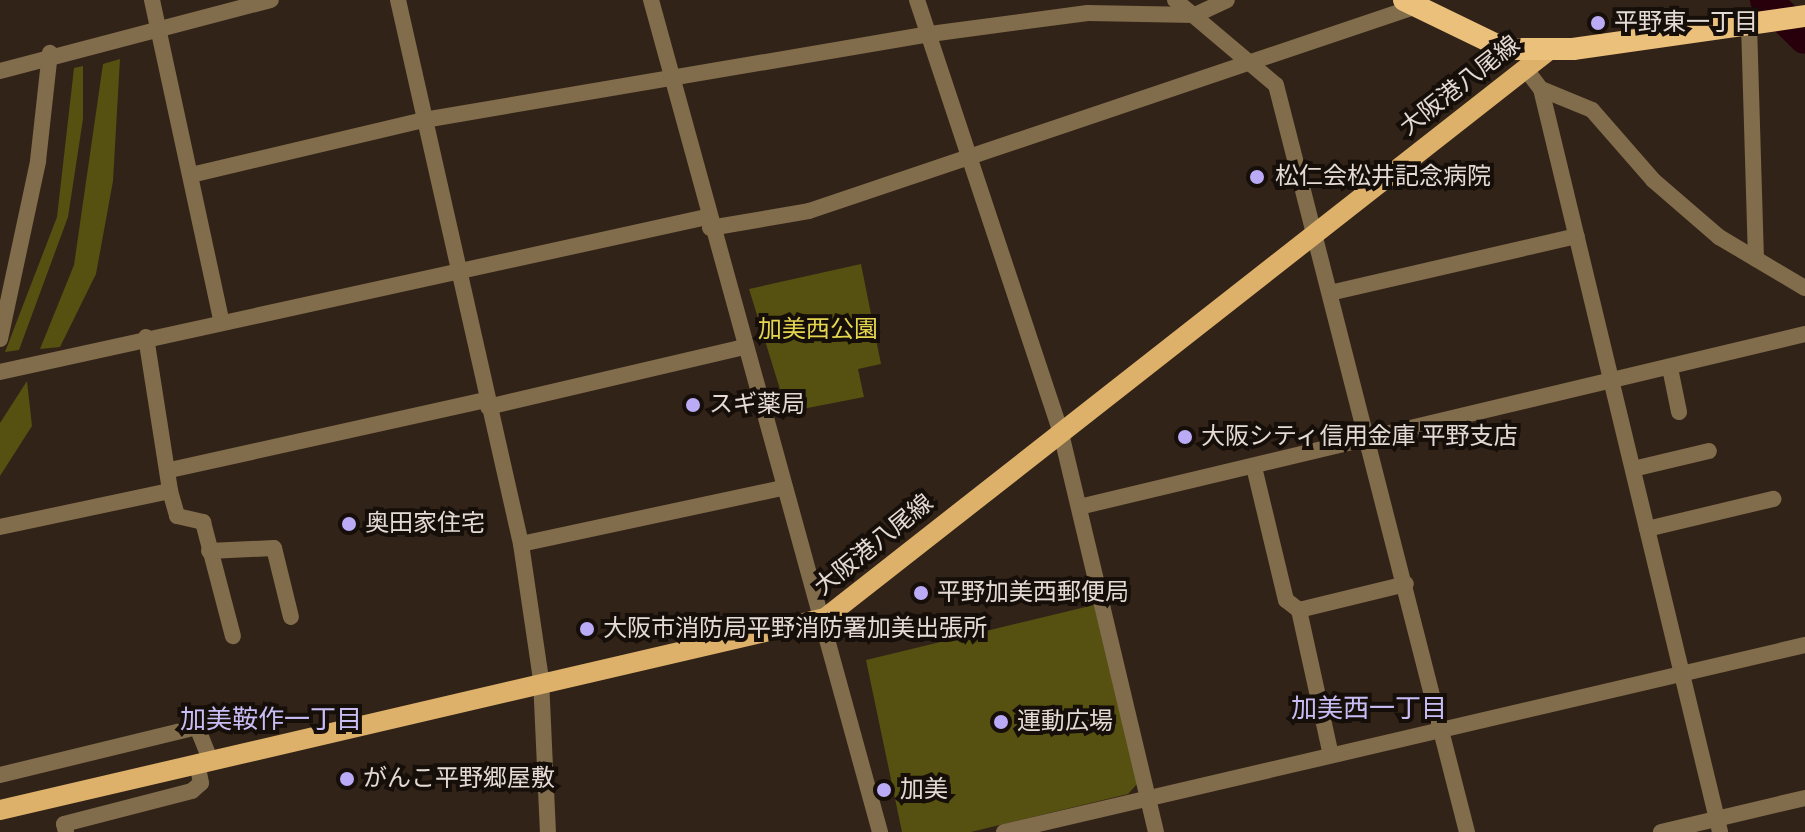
<!DOCTYPE html>
<html>
<head>
<meta charset="utf-8">
<style>
  body { margin:0 }
  #map { position:relative; width:1805px; height:832px; overflow:hidden; background:#322318; font-family:Roboto,"Noto Sans JP",sans-serif }
  div>[style] { position:absolute }
  .green>* { inset:0; background:#565011 }
  .river>* { height:32px; margin:-16px; padding:0 16px; transform-origin:16px; border-radius:16px; background:#27000b }
  .minor>* { height:16px; margin:-8px; padding:0 8px; transform-origin:8px; border-radius:8px; background:#816c4b }
  .tertiary>* { height:16px; margin:-8px; padding:0 8px; transform-origin:8px; border-radius:8px; background:#816c4b }
  .primary>* { height:20px; margin:-10px; padding:0 10px; transform-origin:10px; border-radius:10px; background:#ddb169 }
  .trunk>* { height:22px; margin:-11px; padding:0 11px; transform-origin:11px; border-radius:11px; background:#ebc07a }
  .dots>* { width:22px; height:22px; translate:-50% -50%; box-sizing:border-box; border:4px solid #150e09; border-radius:50% }
  span { translate:-50% -50%; white-space:nowrap; text-align:center; line-height:1.15; -webkit-text-stroke:8px #150e09; paint-order:stroke }
  .poi-label { font-size:24px; color:#e4d9d3 }
  .left { translate:0 -50%; text-align:left }
  .street-label { font-size:24px; color:#e4d9d3 }
  .park-label { font-size:24px; color:#e4d54f }
  .neighbourhood-label { font-size:26px; color:#c9bdf6 }
</style>
</head>
<body>
<div id="map">
  <div class="green">
    <i style="clip-path:polygon(120px 59px,113px 181px,96px 274px,60px 347px,40px 349px,74px 265px,103px 64px)"></i>
    <i style="clip-path:polygon(83px 66px,83px 119px,68px 217px,19px 350px,5px 352px,57px 217px,74px 68px)"></i>
    <i style="clip-path:polygon(861px 264px,881px 364px,858px 369px,864px 397px,787px 412px,749px 289px)"></i>
    <i style="clip-path:polygon(27px 381px,32px 426px,0 476px,0 423px)"></i>
    <i style="clip-path:polygon(1094px 605px,1137px 784px,1128px 794px,971px 832px,902px 832px,866px 660px)"></i>
  </div>
  <div class="river">
    <i style="left:1766px;top:0;width:54px;rotate:44.3deg"></i>
  </div>
  <div class="minor">
    <i style="left:152px;top:0;width:326px;rotate:77.8deg"></i>
    <i style="left:398px;top:0;width:558px;rotate:77.26deg"></i>
    <i style="left:521px;top:544px;width:136px;rotate:81.6deg"></i>
    <i style="left:541px;top:679px;width:153px;rotate:87.4deg"></i>
    <i style="left:917px;top:0;width:452px;rotate:71.6deg"></i>
    <i style="left:1060px;top:429px;width:414px;rotate:76.6deg"></i>
    <i style="left:1175px;top:0;width:132px;rotate:40.1deg"></i>
    <i style="left:1276px;top:85px;width:771px;rotate:75.66deg"></i>
    <i style="left:1749px;top:24px;width:235px;rotate:88.3deg"></i>
    <i style="left:1525px;top:68px;width:26px;rotate:53deg"></i>
    <i style="left:1541px;top:89px;width:764px;rotate:76.45deg"></i>
    <i style="left:0;top:71px;width:280px;rotate:-14.7deg"></i>
    <i style="left:1541px;top:89px;width:55px;rotate:22.4deg"></i>
    <i style="left:1592px;top:110px;width:93px;rotate:48.9deg"></i>
    <i style="left:1653px;top:180px;width:87px;rotate:40.8deg"></i>
    <i style="left:1719px;top:237px;width:100px;rotate:30.7deg"></i>
    <i style="left:191px;top:175px;width:239px;rotate:-13.3deg"></i>
    <i style="left:424px;top:120px;width:513px;rotate:-9.65deg"></i>
    <i style="left:930px;top:34px;width:159px;rotate:-7.6deg"></i>
    <i style="left:1088px;top:13px;width:107px;rotate:1.1deg"></i>
    <i style="left:1195px;top:15px;width:35px;rotate:-25deg"></i>
    <i style="left:710px;top:228px;width:100px;rotate:-9.7deg"></i>
    <i style="left:809px;top:211px;width:638px;rotate:-18.63deg"></i>
    <i style="left:1334px;top:292px;width:249px;rotate:-13deg"></i>
    <i style="left:146px;top:337px;width:156px;rotate:81.1deg"></i>
    <i style="left:170px;top:491px;width:26px;rotate:74deg"></i>
    <i style="left:177px;top:516px;width:27px;rotate:13deg"></i>
    <i style="left:203px;top:522px;width:118px;rotate:75.3deg"></i>
    <i style="left:0;top:339px;width:182px;rotate:-77.9deg"></i>
    <i style="left:38px;top:161px;width:109px;rotate:-83.7deg"></i>
    <i style="left:1670px;top:368px;width:45px;rotate:78.4deg"></i>
    <i style="left:0;top:372px;width:724px;rotate:-12.37deg"></i>
    <i style="left:488px;top:407px;width:262px;rotate:-13.2deg"></i>
    <i style="left:1254px;top:467px;width:137px;rotate:76.5deg"></i>
    <i style="left:1286px;top:600px;width:16px;rotate:38deg"></i>
    <i style="left:1299px;top:610px;width:148px;rotate:77.6deg"></i>
    <i style="left:1633px;top:469px;width:78px;rotate:-13.3deg"></i>
    <i style="left:170px;top:470px;width:325px;rotate:-12.5deg"></i>
    <i style="left:1079px;top:507px;width:746px;rotate:-13.4deg"></i>
    <i style="left:0;top:527px;width:174px;rotate:-12deg"></i>
    <i style="left:1647px;top:529px;width:130px;rotate:-13.4deg"></i>
    <i style="left:521px;top:544px;width:267px;rotate:-12.1deg"></i>
    <i style="left:209px;top:551px;width:65px;rotate:-2.6deg"></i>
    <i style="left:274px;top:548px;width:71px;rotate:76.2deg"></i>
    <i style="left:1299px;top:610px;width:110px;rotate:-13.7deg"></i>
    <i style="left:0;top:775px;width:203px;rotate:-13.7deg"></i>
    <i style="left:197px;top:727px;width:35px;rotate:68deg"></i>
    <i style="left:66px;top:832px;width:8px;rotate:-104deg"></i>
    <i style="left:64px;top:824px;width:132px;rotate:-14.5deg"></i>
    <i style="left:192px;top:791px;width:12px;rotate:-42deg"></i>
    <i style="left:201px;top:783px;width:21px;rotate:-101deg"></i>
    <i style="left:1004px;top:832px;width:823px;rotate:-13.14deg"></i>
    <i style="left:1661px;top:832px;width:148px;rotate:-13.3deg"></i>
  </div>
  <div class="tertiary">
    <i style="left:651px;top:0;width:863px;rotate:74.61deg"></i>
  </div>
  <div class="primary">
    <i style="left:0;top:810px;width:847px;rotate:-13.1deg"></i>
    <i style="left:825px;top:618px;width:919px;rotate:-38.1deg"></i>
  </div>
  <div class="trunk">
    <i style="left:1404px;top:0;width:112px;rotate:25.9deg"></i>
    <i style="left:1505px;top:49px;width:68px"></i>
    <i style="left:1573px;top:49px;width:234px;rotate:-8.1deg"></i>
  </div>
  <div class="dots">
    <i style="left:1598px;top:23px;background:#bbaaf6"></i>
    <i style="left:1257px;top:177px;background:#bbaaf6"></i>
    <i style="left:693px;top:405px;background:#bbaaf6"></i>
    <i style="left:1185px;top:437px;background:#bbaaf6"></i>
    <i style="left:349px;top:524px;background:#bbaaf6"></i>
    <i style="left:921px;top:593px;background:#bbaaf6"></i>
    <i style="left:587px;top:629px;background:#bbaaf6"></i>
    <i style="left:1001px;top:722px;background:#bbaaf6"></i>
    <i style="left:347px;top:779px;background:#bbaaf6"></i>
    <i style="left:884px;top:790px;background:#bbaaf6"></i>
  </div>
  <div class="poi-label">
    <span class="left" style="left:1614px;top:23px">平野東一丁目</span>
    <span class="left" style="left:1275px;top:177px">松仁会松井記念病院</span>
    <span class="left" style="left:709px;top:405px">スギ薬局</span>
    <span class="left" style="left:1201px;top:437px">大阪シティ信用金庫 平野支店</span>
    <span class="left" style="left:365px;top:524px">奥田家住宅</span>
    <span class="left" style="left:937px;top:593px">平野加美西郵便局</span>
    <span class="left" style="left:603px;top:629px">大阪市消防局平野消防署加美出張所</span>
    <span class="left" style="left:1017px;top:722px">運動広場</span>
    <span class="left" style="left:363px;top:779px">がんこ平野郷屋敷</span>
    <span class="left" style="left:900px;top:790px">加美</span>
  </div>
  <div class="street-label">
    <span style="left:1460px;top:86px;rotate:-38deg">大阪港八尾線</span>
    <span style="left:874px;top:545px;rotate:-39deg">大阪港八尾線</span>
  </div>
  <div class="park-label">
    <span style="left:818px;top:330px">加美西公園</span>
  </div>
  <div class="neighbourhood-label">
    <span style="left:1369px;top:709px">加美西一丁目</span>
    <span style="left:271px;top:720px">加美鞍作一丁目</span>
  </div>
</div>
</body>
</html>
